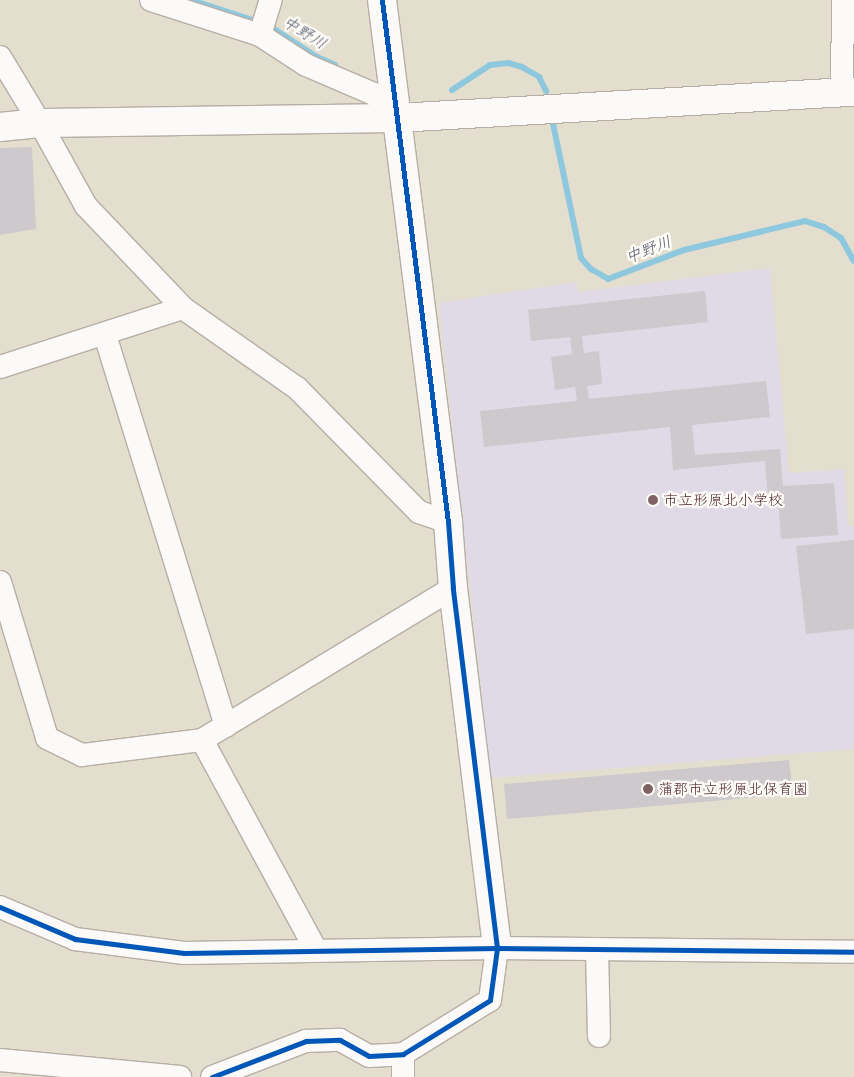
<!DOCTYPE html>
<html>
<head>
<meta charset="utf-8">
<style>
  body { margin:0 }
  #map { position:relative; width:854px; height:1077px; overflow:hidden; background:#e4dece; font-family:Delius,"Klee One",sans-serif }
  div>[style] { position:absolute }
  .built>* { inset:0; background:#dfdae5 }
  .stream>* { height:6px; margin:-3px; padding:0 3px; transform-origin:3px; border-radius:3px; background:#8dc8de }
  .building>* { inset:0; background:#cec9cc }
  .roads { filter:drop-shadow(1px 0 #b6aea5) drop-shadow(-1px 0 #b6aea5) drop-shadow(0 1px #b6aea5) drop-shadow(0 -1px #b6aea5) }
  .minor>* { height:22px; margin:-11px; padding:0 11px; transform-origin:11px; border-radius:11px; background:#fbfaf8 }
  .tertiary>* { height:28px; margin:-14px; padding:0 14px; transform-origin:14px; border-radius:14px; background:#fbfaf8 }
  .cycleway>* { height:5px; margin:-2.5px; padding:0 2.5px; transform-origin:2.5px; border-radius:2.5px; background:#0057b8 }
  .dots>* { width:14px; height:14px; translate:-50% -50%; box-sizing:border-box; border:2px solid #fdfcf7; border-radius:50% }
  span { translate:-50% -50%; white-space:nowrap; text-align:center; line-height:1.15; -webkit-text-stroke:5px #fdfcf7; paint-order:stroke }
  .poi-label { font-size:15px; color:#4a1f2b }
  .left { translate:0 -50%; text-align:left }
  .water-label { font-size:16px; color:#54576c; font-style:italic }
</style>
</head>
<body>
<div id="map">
  <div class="built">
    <i style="clip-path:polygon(770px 268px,789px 473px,844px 469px,848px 526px,854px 526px,854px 749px,491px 778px,439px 303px,576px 282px,578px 292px)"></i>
  </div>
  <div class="stream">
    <i style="left:191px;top:0;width:81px;rotate:18deg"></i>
    <i style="left:268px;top:25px;width:56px;rotate:33.4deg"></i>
    <i style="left:315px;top:56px;width:22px;rotate:24deg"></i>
    <i style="left:452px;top:90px;width:45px;rotate:-33.3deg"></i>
    <i style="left:490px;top:65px;width:18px;rotate:-6deg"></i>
    <i style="left:508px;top:63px;width:15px;rotate:16deg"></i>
    <i style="left:522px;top:67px;width:20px;rotate:30deg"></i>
    <i style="left:539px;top:77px;width:16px;rotate:63deg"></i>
    <i style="left:552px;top:119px;width:142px;rotate:78.2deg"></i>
    <i style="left:581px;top:258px;width:15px;rotate:48deg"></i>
    <i style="left:591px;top:269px;width:20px;rotate:30deg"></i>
    <i style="left:608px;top:279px;width:81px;rotate:-20.9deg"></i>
    <i style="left:684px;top:250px;width:124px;rotate:-13.5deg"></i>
    <i style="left:805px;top:221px;width:20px;rotate:18deg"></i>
    <i style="left:824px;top:227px;width:20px;rotate:33deg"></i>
    <i style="left:841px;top:238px;width:26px;rotate:61deg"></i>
  </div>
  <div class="building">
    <i style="clip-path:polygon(32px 147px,36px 229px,0 235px,0 148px)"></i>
    <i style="clip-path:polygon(705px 291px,708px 322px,582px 336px,584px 353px,599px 351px,602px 384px,587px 386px,589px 399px,766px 381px,770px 417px,692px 425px,695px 455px,780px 449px,783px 486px,834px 483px,838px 535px,781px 539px,778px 498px,768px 499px,765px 461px,673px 470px,670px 427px,484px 447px,480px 411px,577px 401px,575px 387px,555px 390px,551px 357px,572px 354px,570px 337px,531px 341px,528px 310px)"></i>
    <i style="clip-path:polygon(854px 540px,854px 629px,806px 634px,796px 546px)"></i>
    <i style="clip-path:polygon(789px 760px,793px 794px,507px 819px,504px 784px)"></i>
  </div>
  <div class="roads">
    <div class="minor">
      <i style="left:151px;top:0;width:114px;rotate:17.8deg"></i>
      <i style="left:260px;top:35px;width:55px;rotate:33.1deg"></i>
      <i style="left:306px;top:65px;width:74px;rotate:23.1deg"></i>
      <i style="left:374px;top:94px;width:33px;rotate:46deg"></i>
      <i style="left:260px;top:35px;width:37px;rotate:-73deg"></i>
      <i style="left:0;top:57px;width:77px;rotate:58.8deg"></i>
      <i style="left:40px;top:123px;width:95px;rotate:61deg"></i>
      <i style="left:86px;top:206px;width:141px;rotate:46.4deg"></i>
      <i style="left:183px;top:308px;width:139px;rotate:35.1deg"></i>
      <i style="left:297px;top:388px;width:174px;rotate:45.5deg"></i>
      <i style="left:419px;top:512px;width:31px;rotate:19deg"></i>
      <i style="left:842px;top:93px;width:93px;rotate:-89.4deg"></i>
      <i style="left:105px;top:335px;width:409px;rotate:72.8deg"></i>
      <i style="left:0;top:367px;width:192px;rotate:-17.9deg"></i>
      <i style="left:0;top:582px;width:163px;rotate:73.2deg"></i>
      <i style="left:47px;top:738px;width:39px;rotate:26deg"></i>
      <i style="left:82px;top:755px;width:121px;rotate:-7.1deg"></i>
      <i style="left:202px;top:740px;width:293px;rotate:-31.2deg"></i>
      <i style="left:202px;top:740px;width:239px;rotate:61.5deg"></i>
      <i style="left:0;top:907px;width:82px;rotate:23.1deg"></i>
      <i style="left:75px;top:939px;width:110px;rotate:7.3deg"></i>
      <i style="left:184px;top:953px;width:313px;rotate:-0.9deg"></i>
      <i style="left:497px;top:948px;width:357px;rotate:0.6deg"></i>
      <i style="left:597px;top:949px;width:87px;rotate:88.7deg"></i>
      <i style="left:403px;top:1054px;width:23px;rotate:90deg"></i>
      <i style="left:0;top:1060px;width:181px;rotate:5.4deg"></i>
      <i style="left:212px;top:1077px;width:101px;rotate:-21deg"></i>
      <i style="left:306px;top:1041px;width:34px;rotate:-2deg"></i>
      <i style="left:340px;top:1040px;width:33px;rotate:29deg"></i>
      <i style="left:369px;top:1056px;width:34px;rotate:-3deg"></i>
      <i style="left:403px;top:1054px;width:102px;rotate:-31.8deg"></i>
      <i style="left:490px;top:1000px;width:52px;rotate:-82.3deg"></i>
    </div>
    <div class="tertiary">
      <i style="left:382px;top:0;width:526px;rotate:82.79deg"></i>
      <i style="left:448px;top:522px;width:66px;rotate:85.7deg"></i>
      <i style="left:453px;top:588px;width:363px;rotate:83deg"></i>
      <i style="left:0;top:127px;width:40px;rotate:-5.7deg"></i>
      <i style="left:40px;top:123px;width:357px;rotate:-0.8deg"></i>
      <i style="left:397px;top:118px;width:458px;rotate:-3.3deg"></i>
    </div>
  </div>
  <div class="cycleway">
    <i style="left:0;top:907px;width:82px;rotate:23.1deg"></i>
    <i style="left:75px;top:939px;width:110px;rotate:7.3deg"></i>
    <i style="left:184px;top:953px;width:313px;rotate:-0.9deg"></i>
    <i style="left:497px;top:948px;width:357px;rotate:0.6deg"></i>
    <i style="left:212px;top:1077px;width:101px;rotate:-21deg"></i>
    <i style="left:306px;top:1041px;width:34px;rotate:-2deg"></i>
    <i style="left:340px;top:1040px;width:33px;rotate:29deg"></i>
    <i style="left:369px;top:1056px;width:34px;rotate:-3deg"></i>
    <i style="left:403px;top:1054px;width:102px;rotate:-31.8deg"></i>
    <i style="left:490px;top:1000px;width:52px;rotate:-82.3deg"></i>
    <i style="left:497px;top:948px;width:363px;rotate:-97deg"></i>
    <i style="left:453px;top:588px;width:66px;rotate:-94.3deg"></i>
    <i style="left:448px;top:522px;width:526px;rotate:-97.21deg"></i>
  </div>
  <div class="dots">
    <i style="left:653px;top:500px;background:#806264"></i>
    <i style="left:648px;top:789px;background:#806264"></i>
  </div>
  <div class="poi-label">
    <span class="left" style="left:663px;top:500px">市立形原北小学校</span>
    <span class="left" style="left:658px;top:789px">蒲郡市立形原北保育園</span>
  </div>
  <div class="water-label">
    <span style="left:305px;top:32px;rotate:32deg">中野川</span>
    <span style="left:648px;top:249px;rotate:-21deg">中野川</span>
  </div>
</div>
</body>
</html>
